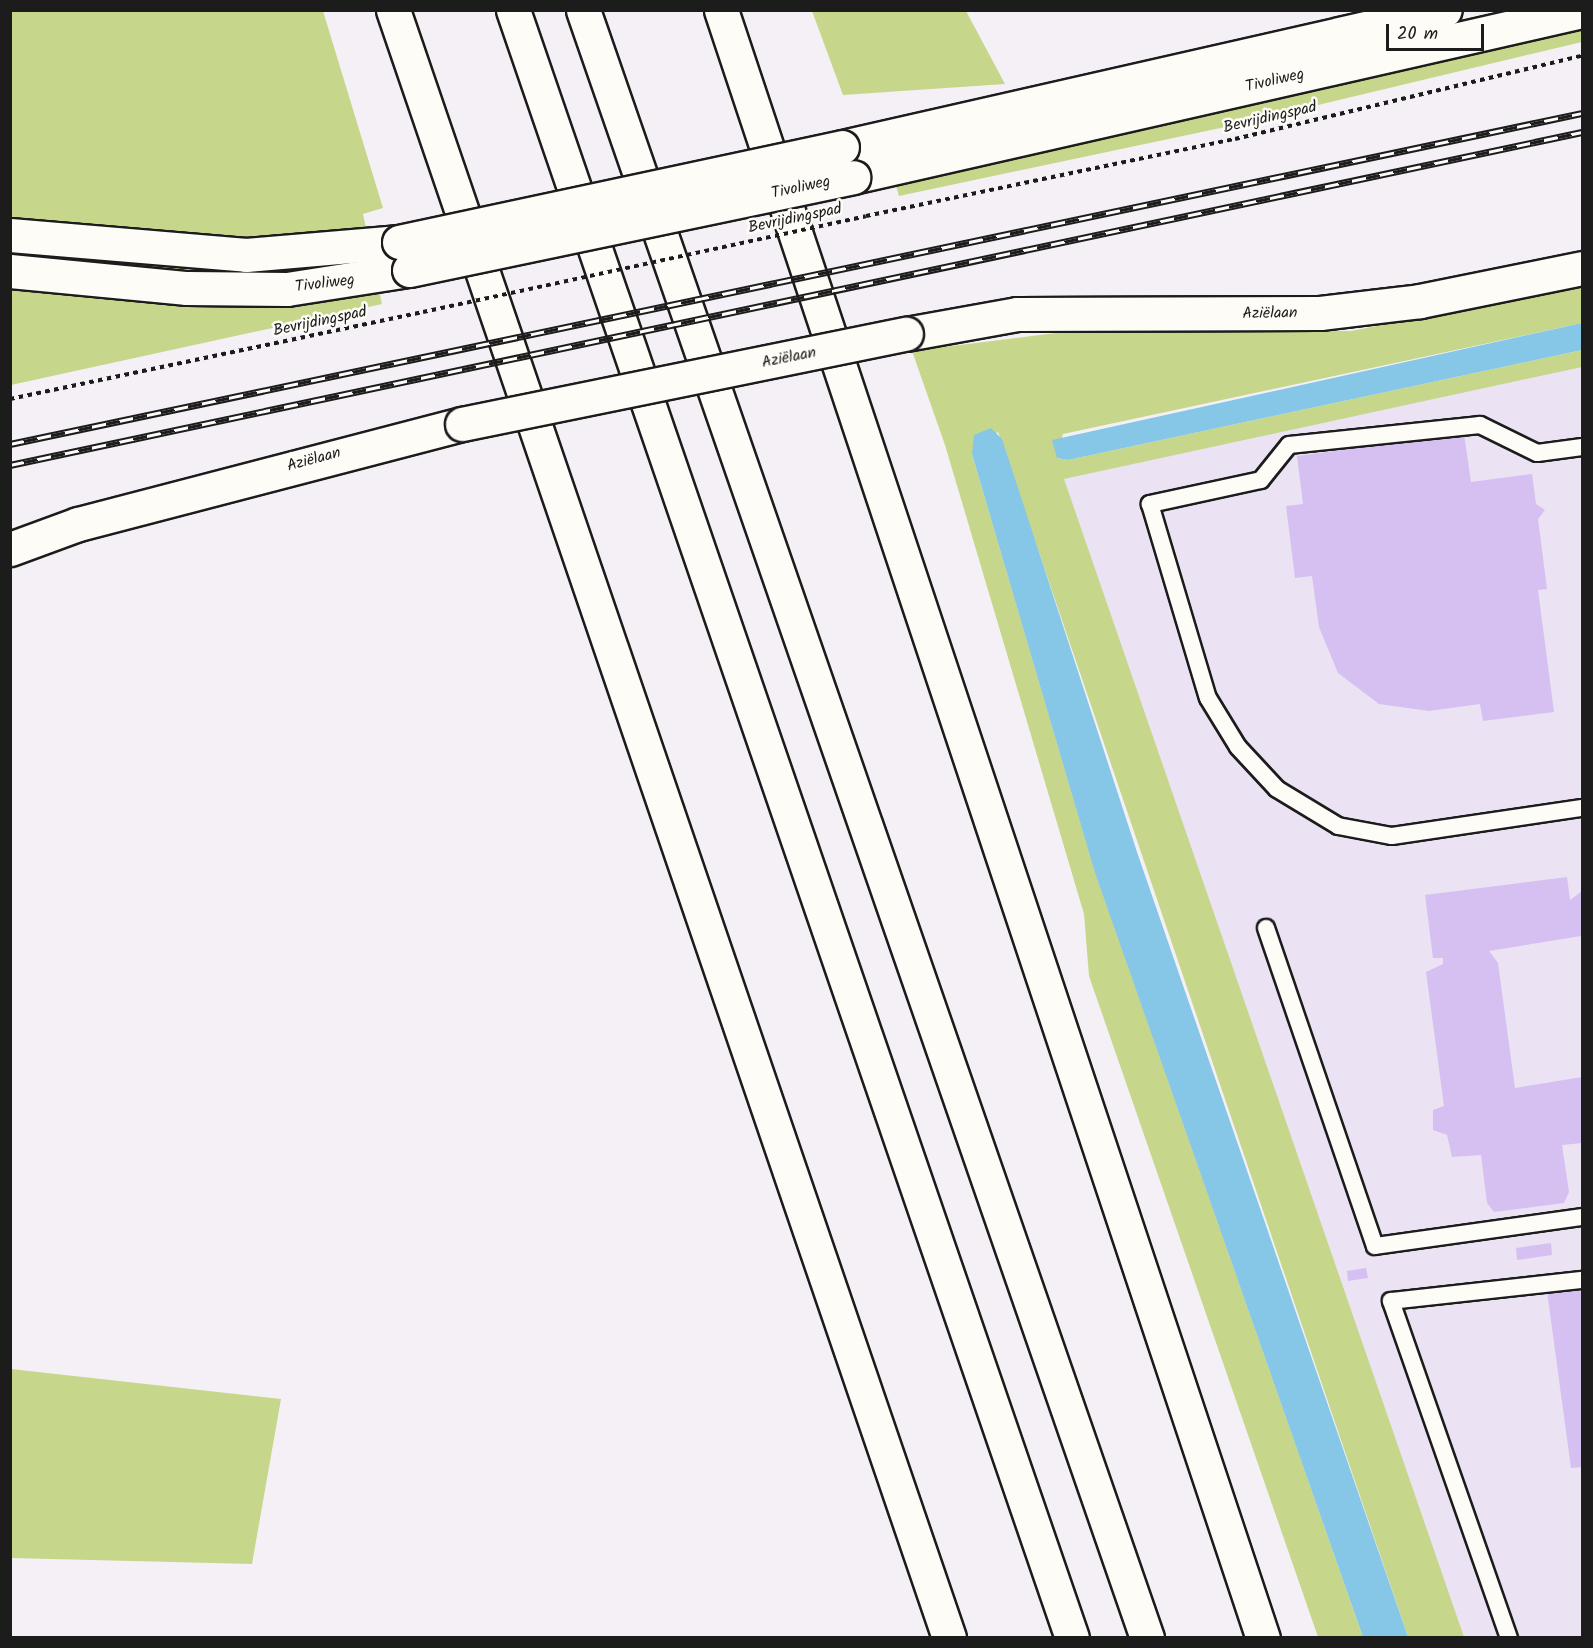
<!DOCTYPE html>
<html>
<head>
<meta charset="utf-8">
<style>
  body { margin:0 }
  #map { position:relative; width:1593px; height:1648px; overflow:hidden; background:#f5f0f6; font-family:Kalam,sans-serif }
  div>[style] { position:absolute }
  .built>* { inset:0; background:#ebe2f4 }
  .green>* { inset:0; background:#c6d78c }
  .water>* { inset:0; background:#86c6e7 }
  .building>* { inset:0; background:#d5c0f1 }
  .path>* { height:4px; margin-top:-2px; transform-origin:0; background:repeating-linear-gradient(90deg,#1c1c1c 0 4.5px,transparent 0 9px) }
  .roads { filter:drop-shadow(2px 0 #1c1c1c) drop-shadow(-2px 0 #1c1c1c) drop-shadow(0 2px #1c1c1c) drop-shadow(0 -2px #1c1c1c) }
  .service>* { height:16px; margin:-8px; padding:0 8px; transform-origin:8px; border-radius:8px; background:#fdfcf7 }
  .tertiary>* { height:33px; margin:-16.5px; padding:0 16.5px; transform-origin:16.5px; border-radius:16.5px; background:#fdfcf7 }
  .motorway>* { height:33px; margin:-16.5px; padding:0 16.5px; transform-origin:16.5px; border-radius:16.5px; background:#fdfcf7 }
  .rail>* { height:7px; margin-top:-3.5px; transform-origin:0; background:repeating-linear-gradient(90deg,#fdfcf7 0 14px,#1c1c1c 0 28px); box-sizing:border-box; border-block:2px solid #1c1c1c }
  .path-bridge>* { height:4px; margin-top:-2px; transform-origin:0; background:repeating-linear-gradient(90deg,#1c1c1c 0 4.5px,transparent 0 9px) }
  .bridges { filter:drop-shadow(2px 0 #1c1c1c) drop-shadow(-2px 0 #1c1c1c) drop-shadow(0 2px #1c1c1c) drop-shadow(0 -2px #1c1c1c) }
  .tertiary-bridge>* { height:33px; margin:-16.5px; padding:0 16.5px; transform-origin:16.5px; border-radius:16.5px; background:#fdfcf7 }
  span { translate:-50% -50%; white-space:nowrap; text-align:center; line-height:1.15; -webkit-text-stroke:5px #fdfcf7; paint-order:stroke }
  .street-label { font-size:16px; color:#1c1c1c }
  .frame { position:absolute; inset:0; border:12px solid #1c1c1c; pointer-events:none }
  .scale { position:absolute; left:1386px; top:24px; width:98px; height:27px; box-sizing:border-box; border:3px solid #1c1c1c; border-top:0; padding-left:8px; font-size:18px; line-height:21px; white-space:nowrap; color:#1c1c1c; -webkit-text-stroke:4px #fdfcf7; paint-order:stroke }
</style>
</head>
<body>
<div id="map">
  <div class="built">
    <i style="clip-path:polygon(1582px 364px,1582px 1637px,1458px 1637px,1059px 480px)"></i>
  </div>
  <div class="green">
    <i style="clip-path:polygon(10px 11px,323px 11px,383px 208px,363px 214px,382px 304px,11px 385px)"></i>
    <i style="clip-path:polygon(812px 11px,966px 11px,1005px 84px,843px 95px)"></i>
    <i style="clip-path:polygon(1582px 23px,1582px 42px,1230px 126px,899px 196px,893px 175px)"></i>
    <i style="clip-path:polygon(1582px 286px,1582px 323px,1063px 434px,1057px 458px,1068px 460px,1582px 350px,1582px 367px,1064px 479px,1464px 1637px,1408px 1637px,998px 432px,972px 454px,1095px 872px,1363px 1637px,1318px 1637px,1089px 976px,1084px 914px,945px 445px,912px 351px,1056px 333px,1351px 331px)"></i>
    <i style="clip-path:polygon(11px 1369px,281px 1399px,252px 1564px,11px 1558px)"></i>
  </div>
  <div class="water">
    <i style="clip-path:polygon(1582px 323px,1582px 350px,1068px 460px,1057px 458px,1052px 440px)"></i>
    <i style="clip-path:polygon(991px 428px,1002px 439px,1138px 855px,1408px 1637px,1363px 1637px,1095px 873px,972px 454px,974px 435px)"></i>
  </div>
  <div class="building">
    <i style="clip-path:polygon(1464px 434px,1471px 482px,1532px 474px,1536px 504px,1545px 510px,1538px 519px,1547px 589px,1538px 590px,1554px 712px,1483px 721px,1480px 704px,1429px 711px,1379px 704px,1338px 673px,1319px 627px,1312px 576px,1295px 578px,1286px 506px,1303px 504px,1297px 456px)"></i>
    <i style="clip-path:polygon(1567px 877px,1570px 900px,1582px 891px,1582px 940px,1581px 936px,1489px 951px,1498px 963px,1515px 1088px,1582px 1077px,1582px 1143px,1562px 1145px,1569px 1192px,1564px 1203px,1494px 1212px,1487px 1203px,1481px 1155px,1452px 1157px,1447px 1135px,1433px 1130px,1433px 1110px,1444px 1106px,1426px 972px,1443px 964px,1443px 958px,1433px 958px,1425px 895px)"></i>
    <i style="clip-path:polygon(1551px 1243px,1552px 1255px,1517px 1260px,1516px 1248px)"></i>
    <i style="clip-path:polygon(1366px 1268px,1368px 1278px,1348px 1281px,1347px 1271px)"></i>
    <i style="clip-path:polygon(1582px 1286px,1582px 1467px,1571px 1468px,1547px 1291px)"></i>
  </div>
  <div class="path">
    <i style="left:866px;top:216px;width:377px;rotate:-11.8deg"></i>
    <i style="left:1235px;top:139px;width:357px;rotate:-13.5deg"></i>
    <i style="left:10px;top:399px;width:422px;rotate:-11.9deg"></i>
  </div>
  <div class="roads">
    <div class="service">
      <i style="left:1582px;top:447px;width:45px;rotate:172.4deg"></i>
      <i style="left:1537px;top:453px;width:64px;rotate:-153.8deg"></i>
      <i style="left:1480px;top:425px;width:192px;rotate:174deg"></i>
      <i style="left:1289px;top:445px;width:45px;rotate:128.7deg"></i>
      <i style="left:1261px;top:480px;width:114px;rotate:167.8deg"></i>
      <i style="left:1150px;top:504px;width:202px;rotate:73.4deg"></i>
      <i style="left:1208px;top:698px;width:57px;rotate:58.5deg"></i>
      <i style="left:1238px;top:747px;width:57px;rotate:47.1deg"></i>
      <i style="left:1277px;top:789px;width:71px;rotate:31.2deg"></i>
      <i style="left:1338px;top:826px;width:55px;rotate:10.5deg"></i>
      <i style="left:1392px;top:836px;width:192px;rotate:-8.4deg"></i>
      <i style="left:1266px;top:928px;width:336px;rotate:71.1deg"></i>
      <i style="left:1375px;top:1246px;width:209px;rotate:-8deg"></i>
      <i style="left:1509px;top:1638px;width:357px;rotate:-109.3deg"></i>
      <i style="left:1391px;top:1301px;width:192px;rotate:-6.3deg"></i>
    </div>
    <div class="tertiary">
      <i style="left:842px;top:147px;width:618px;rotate:-12.8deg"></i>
      <i style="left:853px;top:177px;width:748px;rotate:-12.83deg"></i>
      <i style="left:10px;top:235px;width:237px;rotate:4.8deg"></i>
      <i style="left:246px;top:255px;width:154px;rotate:-4.9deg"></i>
      <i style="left:10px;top:271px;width:178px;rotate:5.5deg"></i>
      <i style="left:187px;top:288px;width:100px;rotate:0.6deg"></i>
      <i style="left:287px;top:289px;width:123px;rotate:-8.9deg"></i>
      <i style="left:906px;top:334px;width:113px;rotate:-10.2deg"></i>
      <i style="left:1017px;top:314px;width:303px;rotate:-0.2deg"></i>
      <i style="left:1320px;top:313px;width:101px;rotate:-6.8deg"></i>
      <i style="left:1420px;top:301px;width:165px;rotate:-11.5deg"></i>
      <i style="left:10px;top:549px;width:72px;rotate:-20.2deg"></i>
      <i style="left:78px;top:524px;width:397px;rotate:-14.6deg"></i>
    </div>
    <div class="motorway">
      <i style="left:393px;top:10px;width:1720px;rotate:71.14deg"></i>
      <i style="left:513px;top:10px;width:1721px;rotate:71.05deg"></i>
      <i style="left:583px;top:10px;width:1723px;rotate:70.89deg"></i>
      <i style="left:721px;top:10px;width:1716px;rotate:71.59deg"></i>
    </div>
  </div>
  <div class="rail">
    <i style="left:10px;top:444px;width:1606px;rotate:-11.89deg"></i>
    <i style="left:10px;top:465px;width:1607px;rotate:-11.96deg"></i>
  </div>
  <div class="path-bridge">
    <i style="left:423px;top:312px;width:453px;rotate:-12.2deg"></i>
  </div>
  <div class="bridges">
    <div class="tertiary-bridge">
      <i style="left:399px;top:242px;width:453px;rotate:-12.1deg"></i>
      <i style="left:409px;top:270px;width:454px;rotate:-11.8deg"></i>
      <i style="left:462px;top:424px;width:453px;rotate:-11.5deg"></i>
    </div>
  </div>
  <div class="street-label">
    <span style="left:1275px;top:81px;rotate:-13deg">Tivoliweg</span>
    <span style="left:1270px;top:118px;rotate:-13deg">Bevrijdingspad</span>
    <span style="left:801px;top:188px;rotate:-12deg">Tivoliweg</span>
    <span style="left:795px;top:219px;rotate:-12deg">Bevrijdingspad</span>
    <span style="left:325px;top:284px;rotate:-7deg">Tivoliweg</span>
    <span style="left:1270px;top:314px;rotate:-1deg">Aziëlaan</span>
    <span style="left:320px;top:322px;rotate:-12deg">Bevrijdingspad</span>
    <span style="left:789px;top:358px;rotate:-11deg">Aziëlaan</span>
    <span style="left:314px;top:460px;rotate:-15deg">Aziëlaan</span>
  </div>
  <div class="frame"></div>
  <div class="scale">20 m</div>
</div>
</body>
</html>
